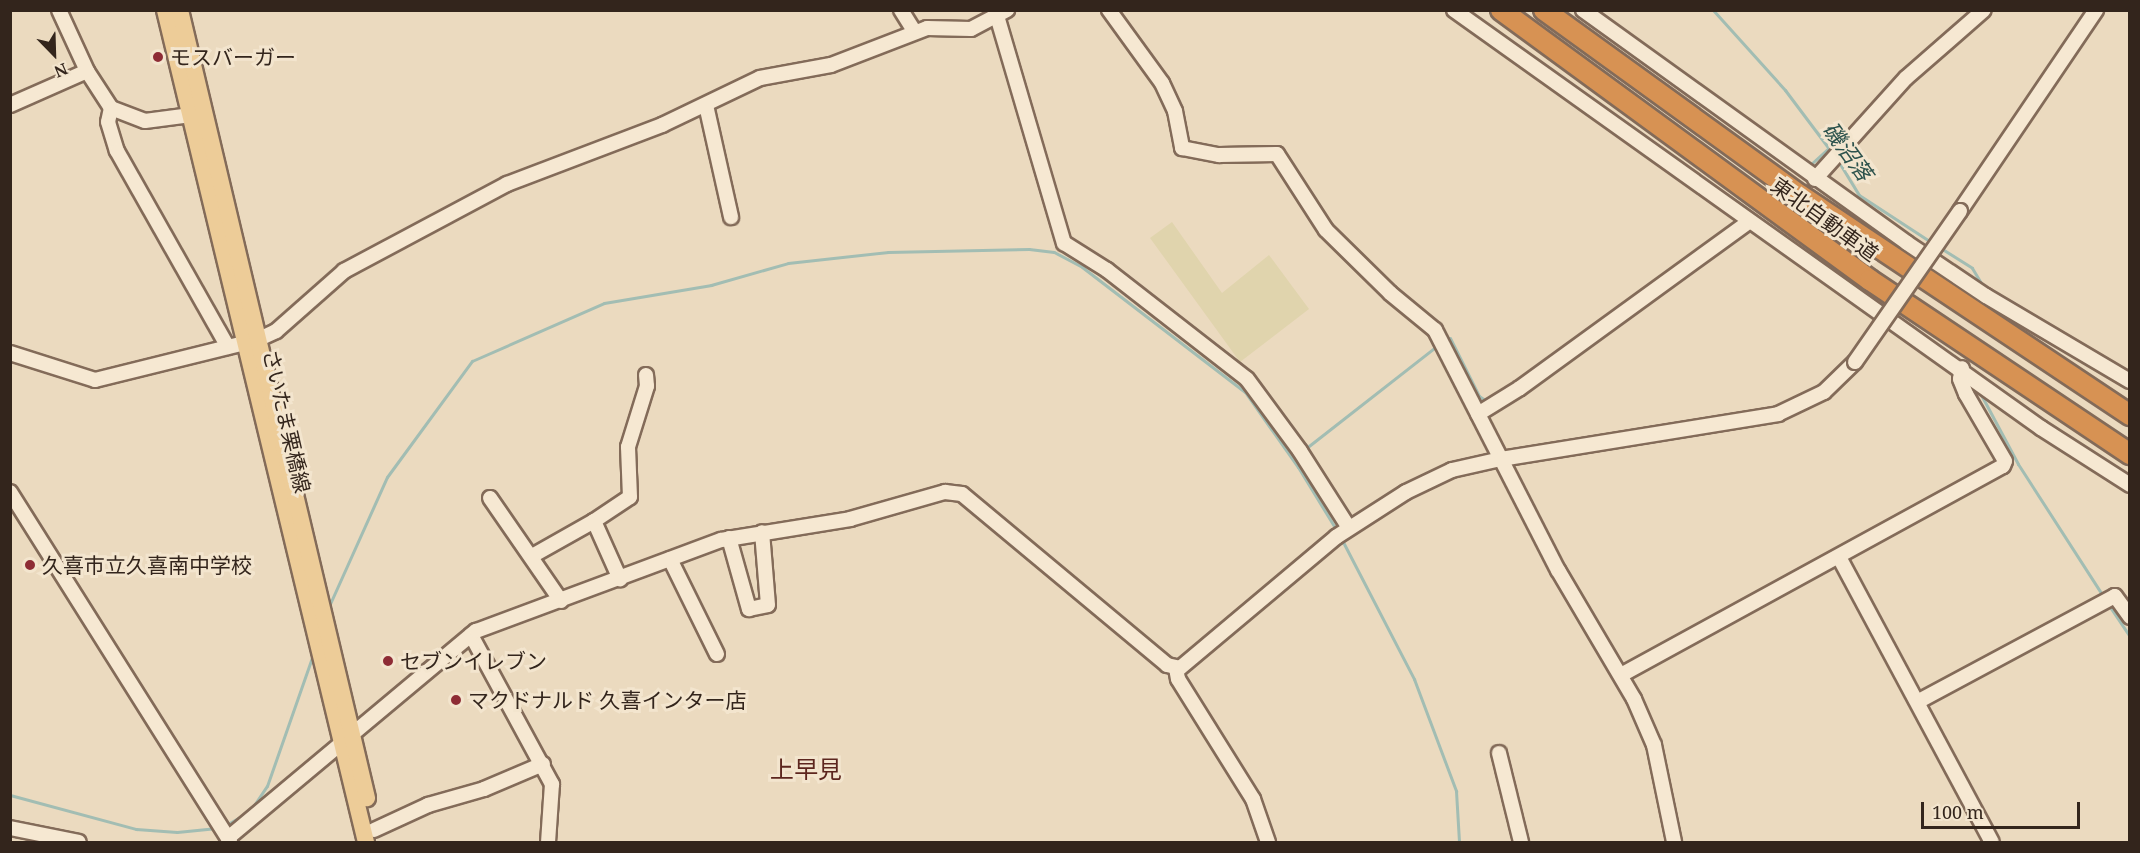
<!DOCTYPE html>
<html>
<head>
<meta charset="utf-8">
<style>
  body { margin:0 }
  #map { position:relative; width:2140px; height:853px; overflow:hidden; background:#ebdabf; font-family:"Noto Serif","Noto Sans JP",serif }
  div>[style] { position:absolute }
  .farmland>* { inset:0; background:#e0d4ad }
  .stream>* { height:3px; margin:-1.5px; padding:0 1.5px; transform-origin:1.5px; border-radius:1.5px; background:#a2bdb3 }
  .roads { filter:drop-shadow(2px 0 #836b59) drop-shadow(-2px 0 #836b59) drop-shadow(0 2px #836b59) drop-shadow(0 -2px #836b59) }
  .minor>* { height:14px; margin:-7px; padding:0 7px; transform-origin:7px; border-radius:7px; background:#f6e8d2 }
  .major>* { height:16px; margin:-8px; padding:0 8px; transform-origin:8px; border-radius:8px; background:#edcc98 }
  .highway>* { height:20px; margin:-10px; padding:0 10px; transform-origin:10px; border-radius:10px; background:#d79253 }
  .bridges { filter:drop-shadow(2px 0 #836b59) drop-shadow(-2px 0 #836b59) drop-shadow(0 2px #836b59) drop-shadow(0 -2px #836b59) }
  .minor-bridge>* { height:14px; margin:-7px; padding:0 7px; transform-origin:7px; border-radius:7px; background:#f6e8d2 }
  .dots>* { width:16px; height:16px; translate:-50% -50%; box-sizing:border-box; border:3px solid #f3e5ce; border-radius:50% }
  span { translate:-50% -50%; white-space:nowrap; text-align:center; line-height:1.15; -webkit-text-stroke:6px #f3e5ce; paint-order:stroke }
  .poi-label { font-size:21px; color:#33251c }
  .left { translate:0 -50%; text-align:left }
  .street-label { font-size:21px; color:#33251c }
  .water-label { font-size:22px; color:#2c524c; font-style:italic }
  .quarter-label { font-size:24px; color:#5d261e }
  .frame { position:absolute; inset:0; border:12px solid #33251c; pointer-events:none }
  .north { position:absolute; left:24px; top:24px; width:60px; height:60px; -webkit-text-stroke:4px #f3e5ce; paint-order:stroke; rotate:157deg; font-size:16px; font-weight:700; line-height:24px; text-align:center; color:#33251c }
  .north::after { content:''; display:block; margin:auto; width:21px; height:27px; background:#33251c; clip-path:polygon(50% 0,100% 100%,50% 72%,0 100%) }
  .scale { position:absolute; left:1921px; top:802px; width:159px; height:27px; box-sizing:border-box; border:3px solid #33251c; border-top:0; padding-left:8px; font-size:18px; line-height:21px; white-space:nowrap; color:#33251c; -webkit-text-stroke:4px #f3e5ce; paint-order:stroke }
</style>
</head>
<body>
<div id="map">
  <div class="farmland">
    <i style="clip-path:polygon(1172px 222px,1222px 293px,1269px 255px,1309px 309px,1240px 362px,1150px 238px)"></i>
  </div>
  <div class="stream">
    <i style="left:1713px;top:10px;width:108px;rotate:48deg"></i>
    <i style="left:1785px;top:90px;width:80px;rotate:53.1deg"></i>
    <i style="left:1837px;top:159px;width:42px;rotate:58.6deg"></i>
    <i style="left:1859px;top:195px;width:90px;rotate:33.2deg"></i>
    <i style="left:1811px;top:164px;width:24px;rotate:-42deg"></i>
    <i style="left:1939px;top:247px;width:39px;rotate:32deg"></i>
    <i style="left:1972px;top:268px;width:17px;rotate:59deg"></i>
    <i style="left:1446px;top:340px;width:4px;rotate:-27deg"></i>
    <i style="left:1450px;top:338px;width:65px;rotate:63.4deg"></i>
    <i style="left:1479px;top:396px;width:7px;rotate:34deg"></i>
    <i style="left:1485px;top:400px;width:9px;rotate:-21deg"></i>
    <i style="left:1978px;top:389px;width:85px;rotate:61.9deg"></i>
    <i style="left:2018px;top:464px;width:153px;rotate:57.2deg"></i>
    <i style="left:1499px;top:393px;width:86px;rotate:-34.6deg"></i>
    <i style="left:1305px;top:449px;width:167px;rotate:-38deg"></i>
    <i style="left:1342px;top:540px;width:157px;rotate:62.6deg"></i>
    <i style="left:1414px;top:679px;width:120px;rotate:69.4deg"></i>
    <i style="left:1456px;top:791px;width:51px;rotate:86.6deg"></i>
    <i style="left:329px;top:606px;width:141px;rotate:-65.8deg"></i>
    <i style="left:387px;top:477px;width:144px;rotate:-53.8deg"></i>
    <i style="left:472px;top:361px;width:144px;rotate:-23.7deg"></i>
    <i style="left:604px;top:303px;width:109px;rotate:-9.5deg"></i>
    <i style="left:711px;top:285px;width:80px;rotate:-15.9deg"></i>
    <i style="left:788px;top:263px;width:101px;rotate:-6.3deg"></i>
    <i style="left:888px;top:252px;width:141px;rotate:-1.2deg"></i>
    <i style="left:1029px;top:249px;width:25px;rotate:7deg"></i>
    <i style="left:1054px;top:252px;width:32px;rotate:28deg"></i>
    <i style="left:1082px;top:267px;width:205px;rotate:37.5deg"></i>
    <i style="left:1245px;top:392px;width:92px;rotate:54.8deg"></i>
    <i style="left:1298px;top:467px;width:75px;rotate:58.6deg"></i>
    <i style="left:2110px;top:607px;width:36px;rotate:56deg"></i>
    <i style="left:10px;top:795px;width:131px;rotate:15.1deg"></i>
    <i style="left:136px;top:829px;width:41px;rotate:4.2deg"></i>
    <i style="left:177px;top:832px;width:40px;rotate:-5.7deg"></i>
    <i style="left:226px;top:825px;width:28px;rotate:-30deg"></i>
    <i style="left:250px;top:811px;width:30px;rotate:-56deg"></i>
    <i style="left:267px;top:786px;width:139px;rotate:-70.7deg"></i>
  </div>
  <div class="roads">
    <div class="minor">
      <i style="left:59px;top:10px;width:67px;rotate:65.3deg"></i>
      <i style="left:87px;top:71px;width:44px;rotate:57deg"></i>
      <i style="left:111px;top:108px;width:36px;rotate:21deg"></i>
      <i style="left:145px;top:121px;width:54px;rotate:-7.4deg"></i>
      <i style="left:901px;top:10px;width:25px;rotate:58deg"></i>
      <i style="left:1109px;top:10px;width:90px;rotate:54deg"></i>
      <i style="left:1162px;top:83px;width:31px;rotate:65deg"></i>
      <i style="left:1175px;top:111px;width:38px;rotate:79deg"></i>
      <i style="left:1182px;top:148px;width:38px;rotate:11deg"></i>
      <i style="left:1219px;top:155px;width:58px;rotate:-1deg"></i>
      <i style="left:1277px;top:154px;width:90px;rotate:57.2deg"></i>
      <i style="left:1326px;top:230px;width:90px;rotate:44.5deg"></i>
      <i style="left:1390px;top:293px;width:58px;rotate:39.4deg"></i>
      <i style="left:1435px;top:330px;width:270px;rotate:62.9deg"></i>
      <i style="left:1558px;top:570px;width:150px;rotate:59.5deg"></i>
      <i style="left:1634px;top:699px;width:50px;rotate:66.5deg"></i>
      <i style="left:1654px;top:745px;width:99px;rotate:78.3deg"></i>
      <i style="left:1454px;top:10px;width:721px;rotate:35.45deg"></i>
      <i style="left:2041px;top:428px;width:106px;rotate:32.6deg"></i>
      <i style="left:1583px;top:10px;width:399px;rotate:35.7deg"></i>
      <i style="left:1907px;top:243px;width:95px;rotate:33.9deg"></i>
      <i style="left:1986px;top:296px;width:167px;rotate:30.6deg"></i>
      <i style="left:997px;top:16px;width:237px;rotate:73.6deg"></i>
      <i style="left:1064px;top:243px;width:51px;rotate:32.1deg"></i>
      <i style="left:1107px;top:270px;width:177px;rotate:37.9deg"></i>
      <i style="left:1247px;top:379px;width:89px;rotate:53.6deg"></i>
      <i style="left:1300px;top:451px;width:91px;rotate:57.5deg"></i>
      <i style="left:10px;top:105px;width:84px;rotate:-23.8deg"></i>
      <i style="left:706px;top:105px;width:115px;rotate:77.4deg"></i>
      <i style="left:111px;top:108px;width:14px;rotate:102deg"></i>
      <i style="left:108px;top:122px;width:30px;rotate:73deg"></i>
      <i style="left:117px;top:151px;width:225px;rotate:60.5deg"></i>
      <i style="left:1815px;top:179px;width:136px;rotate:-48deg"></i>
      <i style="left:1906px;top:78px;width:103px;rotate:-41.1deg"></i>
      <i style="left:1960px;top:211px;width:243px;rotate:-55.9deg"></i>
      <i style="left:10px;top:353px;width:89px;rotate:17.6deg"></i>
      <i style="left:95px;top:380px;width:167px;rotate:-13.9deg"></i>
      <i style="left:257px;top:340px;width:21px;rotate:-25deg"></i>
      <i style="left:276px;top:331px;width:91px;rotate:-41.4deg"></i>
      <i style="left:344px;top:271px;width:185px;rotate:-28.1deg"></i>
      <i style="left:507px;top:184px;width:166px;rotate:-20.8deg"></i>
      <i style="left:662px;top:125px;width:109px;rotate:-25.6deg"></i>
      <i style="left:760px;top:78px;width:72px;rotate:-10.4deg"></i>
      <i style="left:831px;top:65px;width:103px;rotate:-21.1deg"></i>
      <i style="left:927px;top:28px;width:44px;rotate:1.3deg"></i>
      <i style="left:971px;top:29px;width:41px;rotate:-27.8deg"></i>
      <i style="left:1478px;top:414px;width:49px;rotate:-31.8deg"></i>
      <i style="left:1520px;top:388px;width:284px;rotate:-36deg"></i>
      <i style="left:10px;top:492px;width:413px;rotate:57.8deg"></i>
      <i style="left:490px;top:498px;width:125px;rotate:55.4deg"></i>
      <i style="left:594px;top:521px;width:43px;rotate:-33.7deg"></i>
      <i style="left:630px;top:497px;width:50px;rotate:-92.3deg"></i>
      <i style="left:628px;top:447px;width:64px;rotate:-72.7deg"></i>
      <i style="left:647px;top:386px;width:11px;rotate:-95deg"></i>
      <i style="left:729px;top:538px;width:74px;rotate:74.3deg"></i>
      <i style="left:749px;top:609px;width:19px;rotate:-12deg"></i>
      <i style="left:768px;top:605px;width:73px;rotate:-94.7deg"></i>
      <i style="left:532px;top:556px;width:71px;rotate:-29.4deg"></i>
      <i style="left:594px;top:521px;width:64px;rotate:65.9deg"></i>
      <i style="left:1839px;top:557px;width:323px;rotate:61.8deg"></i>
      <i style="left:670px;top:559px;width:106px;rotate:63.7deg"></i>
      <i style="left:471px;top:635px;width:170px;rotate:61.5deg"></i>
      <i style="left:552px;top:784px;width:58px;rotate:93.9deg"></i>
      <i style="left:1176px;top:668px;width:11px;rotate:80deg"></i>
      <i style="left:1178px;top:679px;width:142px;rotate:58deg"></i>
      <i style="left:1253px;top:799px;width:46px;rotate:70.8deg"></i>
      <i style="left:1621px;top:675px;width:435px;rotate:-28.7deg"></i>
      <i style="left:2003px;top:466px;width:5px;rotate:-68deg"></i>
      <i style="left:2005px;top:461px;width:78px;rotate:-120.2deg"></i>
      <i style="left:1966px;top:394px;width:16px;rotate:-112deg"></i>
      <i style="left:1960px;top:379px;width:11px;rotate:-80deg"></i>
      <i style="left:1919px;top:701px;width:222px;rotate:-28.2deg"></i>
      <i style="left:2115px;top:596px;width:26px;rotate:54deg"></i>
      <i style="left:1499px;top:753px;width:92px;rotate:76.1deg"></i>
      <i style="left:10px;top:828px;width:70px;rotate:11.5deg"></i>
      <i style="left:374px;top:830px;width:60px;rotate:-24.8deg"></i>
      <i style="left:428px;top:805px;width:58px;rotate:-15.9deg"></i>
      <i style="left:484px;top:789px;width:64px;rotate:-23deg"></i>
      <i style="left:228px;top:838px;width:323px;rotate:-39.9deg"></i>
      <i style="left:476px;top:631px;width:261px;rotate:-20.4deg"></i>
      <i style="left:721px;top:540px;width:131px;rotate:-9.2deg"></i>
      <i style="left:850px;top:519px;width:99px;rotate:-15.9deg"></i>
      <i style="left:945px;top:492px;width:17px;rotate:7deg"></i>
      <i style="left:962px;top:494px;width:267px;rotate:39.8deg"></i>
      <i style="left:1167px;top:665px;width:13px;rotate:13deg"></i>
      <i style="left:1180px;top:668px;width:204px;rotate:-40deg"></i>
      <i style="left:1336px;top:537px;width:83px;rotate:-32.7deg"></i>
      <i style="left:1406px;top:492px;width:51px;rotate:-25.6deg"></i>
      <i style="left:1452px;top:470px;width:50px;rotate:-12.7deg"></i>
      <i style="left:1501px;top:459px;width:281px;rotate:-9.2deg"></i>
      <i style="left:1778px;top:414px;width:51px;rotate:-25.6deg"></i>
      <i style="left:1824px;top:392px;width:43px;rotate:-44.1deg"></i>
    </div>
    <div class="major">
      <i style="left:165px;top:10px;width:856px;rotate:76.42deg"></i>
      <i style="left:180px;top:10px;width:810px;rotate:76.65deg"></i>
    </div>
    <div class="highway">
      <i style="left:1501px;top:10px;width:457px;rotate:36.2deg"></i>
      <i style="left:1870px;top:280px;width:313px;rotate:33.8deg"></i>
      <i style="left:1544px;top:10px;width:316px;rotate:35.9deg"></i>
      <i style="left:1800px;top:195px;width:397px;rotate:33.7deg"></i>
    </div>
  </div>
  <div class="bridges">
    <div class="minor-bridge">
      <i style="left:1855px;top:362px;width:184px;rotate:-55.2deg"></i>
    </div>
  </div>
  <div class="dots">
    <i style="left:158px;top:57px;background:#8e2c35"></i>
    <i style="left:30px;top:565px;background:#8e2c35"></i>
    <i style="left:388px;top:661px;background:#8e2c35"></i>
    <i style="left:456px;top:700px;background:#8e2c35"></i>
  </div>
  <div class="poi-label">
    <span class="left" style="left:170px;top:57px">モスバーガー</span>
    <span class="left" style="left:42px;top:565px">久喜市立久喜南中学校</span>
    <span class="left" style="left:400px;top:661px">セブンイレブン</span>
    <span class="left" style="left:468px;top:700px">マクドナルド 久喜インター店</span>
  </div>
  <div class="street-label">
    <span style="left:1825px;top:219px;rotate:36deg">東北自動車道</span>
    <span style="left:287px;top:421px;rotate:77deg">さいたま栗橋線</span>
  </div>
  <div class="water-label">
    <span style="left:1848px;top:151px;rotate:54deg">磯沼落</span>
  </div>
  <div class="quarter-label">
    <span style="left:806px;top:769px">上早見</span>
  </div>
  <div class="frame"></div>
  <div class="north">N</div>
  <div class="scale">100 m</div>
</div>
</body>
</html>
